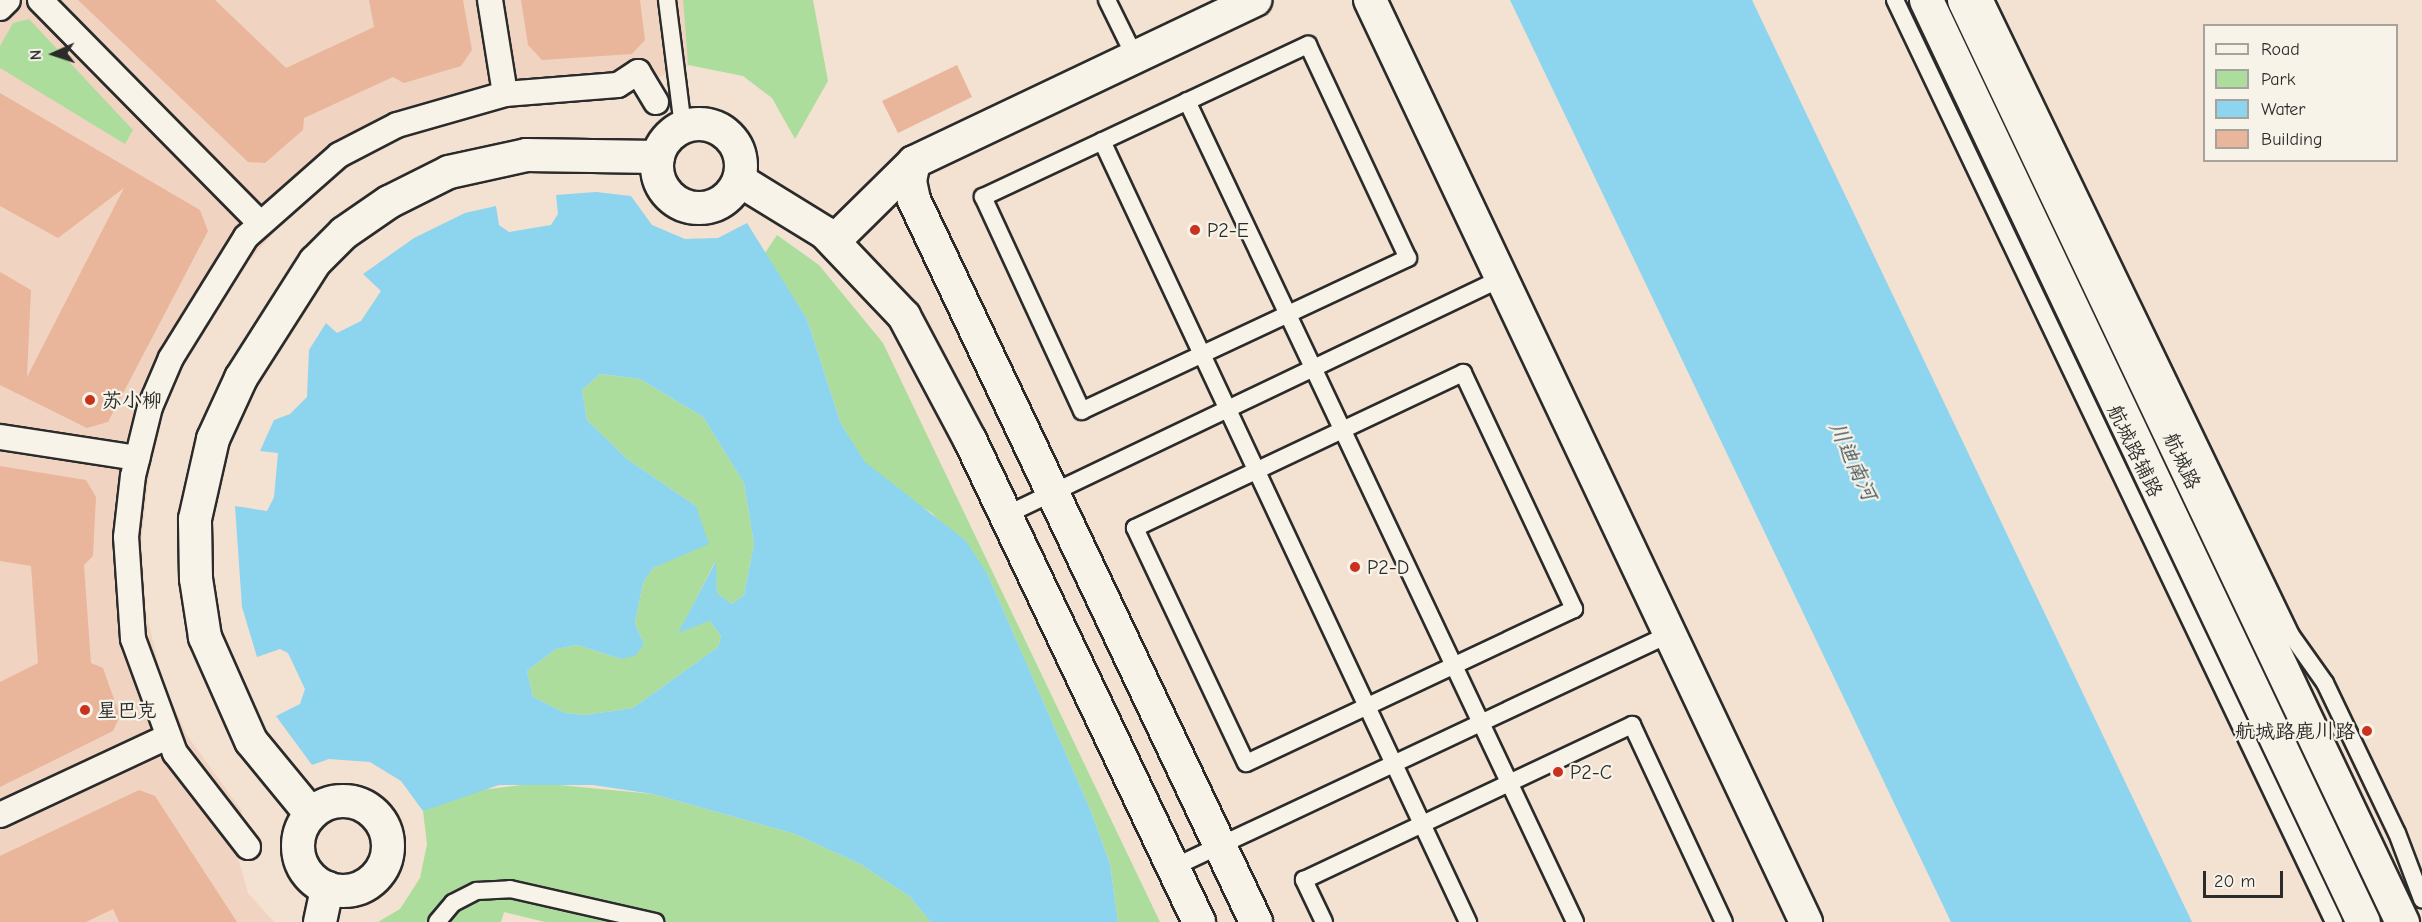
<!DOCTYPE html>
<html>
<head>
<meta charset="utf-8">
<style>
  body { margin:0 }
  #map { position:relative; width:2422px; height:922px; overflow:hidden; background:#f3e1d1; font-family:"Comic Neue","LXGW WenKai TC",sans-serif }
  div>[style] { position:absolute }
  .built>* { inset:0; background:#f0d4c1 }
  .green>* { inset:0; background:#addd9d }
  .water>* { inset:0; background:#8dd4ee }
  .building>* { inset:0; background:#e9b69b }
  .roads { filter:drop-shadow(2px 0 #2b2b2b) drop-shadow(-2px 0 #2b2b2b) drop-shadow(0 2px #2b2b2b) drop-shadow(0 -2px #2b2b2b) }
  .service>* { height:16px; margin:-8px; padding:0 8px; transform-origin:8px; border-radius:8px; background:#f7f3e8 }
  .pedestrian>* { height:24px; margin:-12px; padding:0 12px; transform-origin:12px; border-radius:12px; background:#f7f3e8 }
  .minor>* { height:32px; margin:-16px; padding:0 16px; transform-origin:16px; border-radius:16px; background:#f7f3e8 }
  .minor>.ring { margin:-16px; padding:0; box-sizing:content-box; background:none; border:32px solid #f7f3e8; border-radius:50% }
  .secondary>* { height:33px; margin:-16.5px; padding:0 16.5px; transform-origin:16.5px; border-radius:16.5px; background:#f7f3e8 }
  .dots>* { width:16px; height:16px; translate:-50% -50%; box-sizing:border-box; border:3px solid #f7f3e8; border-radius:50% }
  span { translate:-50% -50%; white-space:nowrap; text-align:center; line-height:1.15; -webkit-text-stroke:4.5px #f7f3e8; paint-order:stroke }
  .poi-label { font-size:20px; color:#2b2b2b }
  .left { translate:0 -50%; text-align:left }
  .right { translate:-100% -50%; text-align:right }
  .street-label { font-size:20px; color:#2b2b2b }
  .water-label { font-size:21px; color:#44555c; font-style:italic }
  .legend { position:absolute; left:2203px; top:24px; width:195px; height:138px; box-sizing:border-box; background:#f7f3e8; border:2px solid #a5a39c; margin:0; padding:8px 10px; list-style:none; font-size:18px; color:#2b2b2b }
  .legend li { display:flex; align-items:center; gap:12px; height:30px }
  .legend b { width:30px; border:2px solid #a5a39c }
  .north { position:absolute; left:24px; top:24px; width:60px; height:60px; -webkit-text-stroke:4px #f7f3e8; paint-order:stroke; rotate:267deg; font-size:16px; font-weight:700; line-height:24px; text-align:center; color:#2b2b2b }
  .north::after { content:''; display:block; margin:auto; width:21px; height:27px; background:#2b2b2b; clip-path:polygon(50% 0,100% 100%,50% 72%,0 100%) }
  .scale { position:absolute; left:2203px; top:871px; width:80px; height:27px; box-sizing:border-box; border:3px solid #2b2b2b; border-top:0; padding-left:8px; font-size:18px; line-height:21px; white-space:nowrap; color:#2b2b2b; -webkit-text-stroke:4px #f7f3e8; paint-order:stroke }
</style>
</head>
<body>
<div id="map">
  <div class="built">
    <i style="clip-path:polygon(0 0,683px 0,688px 65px,641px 84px,624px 98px,537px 103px,453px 117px,369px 151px,292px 212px,235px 277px,196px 337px,165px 407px,150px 470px,141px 541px,146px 612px,162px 679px,186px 734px,242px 811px,238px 858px,248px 893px,274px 922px,0 922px)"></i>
  </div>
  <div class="green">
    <i style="clip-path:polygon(683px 0,813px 0,828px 81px,795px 139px,772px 98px,743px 76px,688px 65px)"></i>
    <i style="clip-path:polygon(29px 19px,133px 130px,125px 144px,0 68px,0 46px,13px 23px)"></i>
    <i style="clip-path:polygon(777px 235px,819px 265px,883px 343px,1160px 922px,1118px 922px,1110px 864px,1090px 809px,988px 575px,932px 513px,894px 490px,865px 463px,841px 424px,807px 319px,765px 253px)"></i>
    <i style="clip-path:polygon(600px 374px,640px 379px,703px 417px,744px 483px,754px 544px,744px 595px,732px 604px,717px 593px,715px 562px,679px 632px,710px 621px,721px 636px,718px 647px,633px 708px,584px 715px,565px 713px,533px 697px,527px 671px,556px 649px,577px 645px,621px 659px,644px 644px,635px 623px,643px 583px,653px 568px,671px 559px,696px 506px,627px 459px,587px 420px,582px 390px)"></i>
    <i style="clip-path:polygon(538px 783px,653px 794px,795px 834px,860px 864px,909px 896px,931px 922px,545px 922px,504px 912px,501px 922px,378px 922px,400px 909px,420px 878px,427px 844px,423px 811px,465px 792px)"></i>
  </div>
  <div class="water">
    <i style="clip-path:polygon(1510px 0,1752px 0,2192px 922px,1951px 922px)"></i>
    <i style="clip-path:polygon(evenodd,596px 192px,631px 196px,652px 225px,685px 239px,718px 238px,747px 223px,807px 319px,841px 424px,865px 462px,966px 541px,988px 575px,1090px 809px,1110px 864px,1118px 922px,931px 922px,909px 896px,860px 864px,795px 834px,653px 794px,593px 785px,499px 785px,423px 811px,401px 781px,370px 762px,329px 759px,312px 765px,276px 716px,300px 704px,305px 689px,288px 653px,280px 649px,257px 657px,242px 607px,235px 506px,267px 511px,274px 497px,278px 453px,260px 451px,274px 420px,290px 414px,307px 397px,309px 350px,326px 323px,337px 333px,361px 321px,381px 291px,363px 274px,414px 238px,465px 213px,496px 206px,499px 225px,509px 232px,551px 225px,558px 214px,556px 195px,596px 192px,600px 374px,640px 379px,703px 417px,744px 483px,754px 544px,744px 595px,732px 604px,717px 593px,716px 561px,678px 633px,710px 621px,721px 636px,718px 647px,633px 708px,584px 715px,565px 713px,533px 697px,527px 671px,556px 649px,577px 645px,621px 659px,635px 656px,644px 644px,635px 623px,643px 583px,653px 568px,709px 544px,696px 506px,627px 459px,587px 420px,582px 390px,600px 374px)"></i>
  </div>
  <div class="building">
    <i style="clip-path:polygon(78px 0,215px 0,286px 68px,374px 27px,369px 0,463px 0,472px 50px,461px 66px,404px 83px,393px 77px,304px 118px,303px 130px,265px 163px,248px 162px)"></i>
    <i style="clip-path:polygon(521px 0,640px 0,645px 40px,632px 54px,542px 60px,528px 45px)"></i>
    <i style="clip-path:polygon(957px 65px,972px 97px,898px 133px,882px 101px)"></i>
    <i style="clip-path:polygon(0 93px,200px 210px,208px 231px,108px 422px,87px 428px,0 385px,0 272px,31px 290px,27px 377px,124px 188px,58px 238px,0 206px)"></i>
    <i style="clip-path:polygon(0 466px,86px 480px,96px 497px,93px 556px,84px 565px,91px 663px,103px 668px,120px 716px,113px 731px,0 787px,0 682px,38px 663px,31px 566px,0 561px)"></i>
    <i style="clip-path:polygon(139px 790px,155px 796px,237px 922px,119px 922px,113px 909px,86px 922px,0 922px,0 856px)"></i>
  </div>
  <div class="roads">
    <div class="service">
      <i style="left:667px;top:0;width:128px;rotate:82.8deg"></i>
      <i style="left:1107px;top:0;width:64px;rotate:63.8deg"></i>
      <i style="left:1895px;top:0;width:1021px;rotate:64.54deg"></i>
      <i style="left:1985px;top:0;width:705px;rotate:64.27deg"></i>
      <i style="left:2291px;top:635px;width:59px;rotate:54.7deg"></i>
      <i style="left:2325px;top:683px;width:166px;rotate:64.4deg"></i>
      <i style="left:2397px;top:833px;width:71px;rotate:69.3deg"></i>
      <i style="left:1308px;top:45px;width:235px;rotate:64.9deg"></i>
      <i style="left:1408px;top:258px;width:360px;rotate:154.9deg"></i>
      <i style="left:1082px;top:411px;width:236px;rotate:-114.8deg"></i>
      <i style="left:983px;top:197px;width:359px;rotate:-25.1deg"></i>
      <i style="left:1187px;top:101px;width:908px;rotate:64.7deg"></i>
      <i style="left:1102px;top:141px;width:863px;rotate:64.89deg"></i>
      <i style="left:1463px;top:373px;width:261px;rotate:64.8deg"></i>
      <i style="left:1574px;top:609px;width:362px;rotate:154.8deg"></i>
      <i style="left:1246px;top:763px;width:260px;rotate:-115.3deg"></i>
      <i style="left:1135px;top:528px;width:363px;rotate:-25.3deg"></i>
      <i style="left:1006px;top:515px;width:550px;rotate:-25.54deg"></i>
      <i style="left:1172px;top:868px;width:550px;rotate:-25.17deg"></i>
      <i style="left:437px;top:922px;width:25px;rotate:-50deg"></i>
      <i style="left:453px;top:903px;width:27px;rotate:-27deg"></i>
      <i style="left:477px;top:891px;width:33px;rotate:-3deg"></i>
      <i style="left:510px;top:889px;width:149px;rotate:12.8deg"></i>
      <i style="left:1324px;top:922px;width:47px;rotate:-115.5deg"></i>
      <i style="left:1304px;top:880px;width:363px;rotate:-25.3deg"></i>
      <i style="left:1632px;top:725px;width:217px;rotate:65deg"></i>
    </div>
    <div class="pedestrian">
      <i style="left:40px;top:0;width:313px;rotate:45.4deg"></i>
      <i style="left:490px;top:0;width:95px;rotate:80.9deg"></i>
      <i style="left:0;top:8px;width:11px;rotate:-45deg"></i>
      <i style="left:0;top:437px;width:139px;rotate:8.7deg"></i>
      <i style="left:0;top:815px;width:184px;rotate:-25deg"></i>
      <i style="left:248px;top:847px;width:119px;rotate:-127.8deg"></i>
      <i style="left:175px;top:753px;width:121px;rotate:-110.2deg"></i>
      <i style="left:133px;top:639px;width:102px;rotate:-93.9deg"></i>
      <i style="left:126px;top:537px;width:61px;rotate:-83.5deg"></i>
      <i style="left:133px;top:476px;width:71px;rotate:-76.2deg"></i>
      <i style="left:150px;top:407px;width:53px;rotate:-66.8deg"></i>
      <i style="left:171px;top:358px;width:142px;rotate:-58.2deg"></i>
      <i style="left:246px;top:237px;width:124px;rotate:-41.4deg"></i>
      <i style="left:339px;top:155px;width:65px;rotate:-27.3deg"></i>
      <i style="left:397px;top:125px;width:112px;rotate:-16deg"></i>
      <i style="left:505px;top:94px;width:113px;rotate:-4.6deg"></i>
      <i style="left:618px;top:85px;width:24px;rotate:-33deg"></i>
      <i style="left:638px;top:72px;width:35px;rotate:59deg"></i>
    </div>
    <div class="minor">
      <i style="left:1370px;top:0;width:1020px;rotate:64.69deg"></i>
      <i class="ring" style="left:657px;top:124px;width:52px;height:52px"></i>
      <i style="left:914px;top:162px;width:19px;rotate:102deg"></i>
      <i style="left:910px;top:181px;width:19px;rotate:78deg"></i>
      <i style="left:914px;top:200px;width:799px;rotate:64.65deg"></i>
      <i style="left:739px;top:180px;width:101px;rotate:31.6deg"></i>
      <i style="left:825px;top:233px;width:115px;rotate:46.4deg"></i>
      <i style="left:904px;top:316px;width:140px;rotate:62deg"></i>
      <i style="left:970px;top:440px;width:534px;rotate:64.59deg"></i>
      <i style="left:834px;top:241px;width:112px;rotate:-44.6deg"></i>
      <i style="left:914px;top:162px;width:378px;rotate:-25.4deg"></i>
      <i class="ring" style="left:298px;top:801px;width:58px;height:58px"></i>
      <i style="left:311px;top:814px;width:94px;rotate:-129.4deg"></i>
      <i style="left:251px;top:741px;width:114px;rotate:-113.9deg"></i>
      <i style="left:205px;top:637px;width:59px;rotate:-98.8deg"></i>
      <i style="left:196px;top:579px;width:60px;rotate:-91deg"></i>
      <i style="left:195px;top:519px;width:82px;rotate:-77.3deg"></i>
      <i style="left:213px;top:439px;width:67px;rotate:-65.3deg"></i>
      <i style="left:241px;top:378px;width:138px;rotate:-57.5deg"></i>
      <i style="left:315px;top:262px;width:41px;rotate:-45deg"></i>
      <i style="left:344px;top:233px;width:55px;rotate:-34.6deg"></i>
      <i style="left:389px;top:202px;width:67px;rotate:-26.6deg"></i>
      <i style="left:449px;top:172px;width:79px;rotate:-12.4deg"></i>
      <i style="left:526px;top:155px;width:132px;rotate:0.9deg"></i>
      <i style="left:320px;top:922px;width:35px;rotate:-78deg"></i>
    </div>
    <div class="secondary">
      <i style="left:1926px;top:0;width:1020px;rotate:64.64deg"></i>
      <i style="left:1964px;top:0;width:1021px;rotate:64.59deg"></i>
    </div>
  </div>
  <div class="dots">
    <i style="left:1195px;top:230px;background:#c8321e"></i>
    <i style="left:90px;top:400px;background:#c8321e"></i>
    <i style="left:1355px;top:567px;background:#c8321e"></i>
    <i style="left:85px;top:710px;background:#c8321e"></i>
    <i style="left:2367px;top:731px;background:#c8321e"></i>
    <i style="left:1558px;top:772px;background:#c8321e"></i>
  </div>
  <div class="poi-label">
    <span class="left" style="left:1207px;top:230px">P2-E</span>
    <span class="left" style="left:102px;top:400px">苏小柳</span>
    <span class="left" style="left:1367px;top:567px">P2-D</span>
    <span class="left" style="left:97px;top:710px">星巴克</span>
    <span class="right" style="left:2355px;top:731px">航城路鹿川路</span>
    <span class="left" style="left:1570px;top:772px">P2-C</span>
  </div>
  <div class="street-label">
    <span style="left:2135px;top:451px;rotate:64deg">航城路辅路</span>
    <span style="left:2182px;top:461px;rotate:65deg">航城路</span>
  </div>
  <div class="water-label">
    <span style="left:1853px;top:461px;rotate:65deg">川迪南河</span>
  </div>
  <ul class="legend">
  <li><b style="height:8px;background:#f7f3e8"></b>Road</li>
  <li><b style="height:16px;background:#addd9d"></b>Park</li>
  <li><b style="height:16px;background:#8dd4ee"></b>Water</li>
  <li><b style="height:16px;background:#e9b69b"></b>Building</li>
  </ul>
  <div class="north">N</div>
  <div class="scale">20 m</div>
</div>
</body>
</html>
